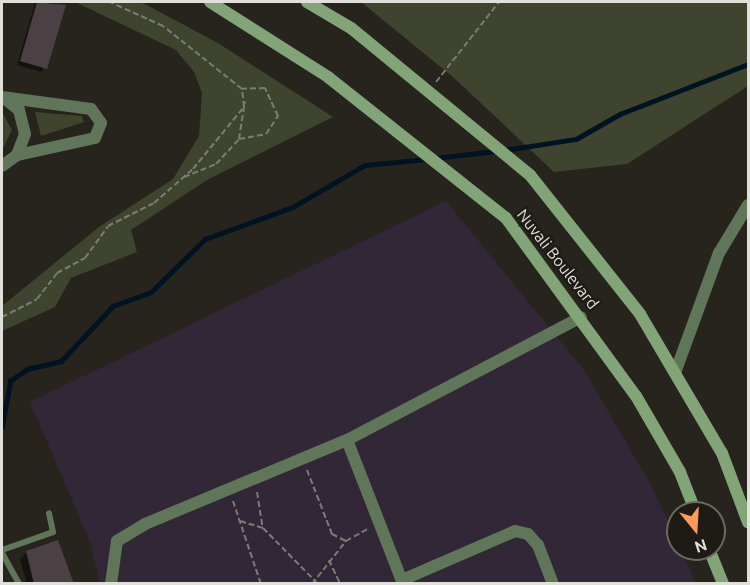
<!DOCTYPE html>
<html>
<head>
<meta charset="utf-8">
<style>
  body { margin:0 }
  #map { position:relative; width:750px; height:585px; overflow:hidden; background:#26241c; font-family:Ubuntu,sans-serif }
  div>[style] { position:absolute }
  .commercial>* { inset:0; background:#312736 }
  .green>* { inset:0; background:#3e442e }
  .shadow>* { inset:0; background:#0007 }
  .stream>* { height:4.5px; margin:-2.25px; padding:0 2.25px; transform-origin:2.25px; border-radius:2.25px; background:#001322 }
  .building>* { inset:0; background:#4b4145 }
  .path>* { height:2px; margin-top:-1px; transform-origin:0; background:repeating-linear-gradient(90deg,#7c7b74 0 6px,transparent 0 9px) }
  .lane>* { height:6px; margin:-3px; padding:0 3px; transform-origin:3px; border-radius:3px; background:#607659 }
  .street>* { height:12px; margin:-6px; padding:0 6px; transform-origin:6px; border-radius:6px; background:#607659 }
  .secondary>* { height:12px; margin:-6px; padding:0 6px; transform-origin:6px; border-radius:6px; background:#81a577 }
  span { translate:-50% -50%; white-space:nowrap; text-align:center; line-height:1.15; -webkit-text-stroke:4.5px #1d1b13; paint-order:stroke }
  .street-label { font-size:16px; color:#e0dfda }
  .frame { position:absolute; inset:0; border:3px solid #e0dfda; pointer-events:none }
  .north { position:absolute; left:666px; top:501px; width:60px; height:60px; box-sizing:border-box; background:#1d1b13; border:2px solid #6b6963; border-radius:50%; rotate:162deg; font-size:16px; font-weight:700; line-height:24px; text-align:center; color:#e0dfda }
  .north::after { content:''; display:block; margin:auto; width:21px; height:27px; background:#fe9b58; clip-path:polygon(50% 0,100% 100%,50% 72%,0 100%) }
</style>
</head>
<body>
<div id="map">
  <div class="commercial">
    <i style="clip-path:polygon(446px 201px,584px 370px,651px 485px,696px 583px,100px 583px,90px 542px,30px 402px)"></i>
  </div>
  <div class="green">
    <i style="clip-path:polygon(75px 2px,141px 2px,218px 43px,333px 117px,207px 180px,131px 230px,137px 252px,71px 278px,55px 307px,2px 331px,2px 306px,99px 227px,173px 179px,199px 136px,202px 93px,194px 72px,176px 50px)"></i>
    <i style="clip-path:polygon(361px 2px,748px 2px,748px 86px,627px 164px,554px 172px,453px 77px)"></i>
    <i style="clip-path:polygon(2px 112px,12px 130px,2px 150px)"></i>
    <i style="clip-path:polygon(35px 112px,82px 116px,84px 122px,41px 136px)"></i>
  </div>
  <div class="shadow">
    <i style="clip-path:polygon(49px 2px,64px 6px,42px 72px,17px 65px,35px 3px)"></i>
    <i style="clip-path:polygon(27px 552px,72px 584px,27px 584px,20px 559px)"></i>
  </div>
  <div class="stream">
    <i style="left:504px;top:150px;width:73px;rotate:-8.7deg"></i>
    <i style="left:576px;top:139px;width:51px;rotate:-29.6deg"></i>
    <i style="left:620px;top:114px;width:137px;rotate:-21.3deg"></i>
    <i style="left:435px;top:158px;width:61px;rotate:-6.5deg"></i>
    <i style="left:2px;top:427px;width:47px;rotate:-80.1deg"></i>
    <i style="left:10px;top:381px;width:21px;rotate:-35deg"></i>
    <i style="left:27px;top:369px;width:35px;rotate:-13deg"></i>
    <i style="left:61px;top:361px;width:76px;rotate:-46.6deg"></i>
    <i style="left:113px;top:306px;width:40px;rotate:-20.2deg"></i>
    <i style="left:151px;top:292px;width:76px;rotate:-44.5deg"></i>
    <i style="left:205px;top:239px;width:94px;rotate:-20deg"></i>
    <i style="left:293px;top:207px;width:83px;rotate:-30.3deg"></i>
    <i style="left:365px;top:165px;width:62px;rotate:-5.5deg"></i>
  </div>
  <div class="building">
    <i style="clip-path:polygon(37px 2px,66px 5px,47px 69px,20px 61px)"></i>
    <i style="clip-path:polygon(58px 540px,74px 584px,34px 584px,26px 551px)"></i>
  </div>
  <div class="path">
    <i style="left:436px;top:82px;width:102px;rotate:-51.8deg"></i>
    <i style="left:239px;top:139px;width:27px;rotate:-10deg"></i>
    <i style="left:266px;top:134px;width:22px;rotate:-56deg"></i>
    <i style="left:278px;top:116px;width:31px;rotate:-115deg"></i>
    <i style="left:265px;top:88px;width:23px;rotate:178deg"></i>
    <i style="left:184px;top:177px;width:35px;rotate:-22deg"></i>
    <i style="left:216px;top:164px;width:34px;rotate:-47deg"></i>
    <i style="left:239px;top:139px;width:38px;rotate:-81deg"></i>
    <i style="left:2px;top:317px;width:39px;rotate:-27deg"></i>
    <i style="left:37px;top:299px;width:33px;rotate:-52deg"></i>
    <i style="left:57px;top:273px;width:32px;rotate:-28deg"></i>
    <i style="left:85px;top:258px;width:39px;rotate:-54deg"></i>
    <i style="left:108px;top:226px;width:51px;rotate:-26.6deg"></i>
    <i style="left:154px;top:203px;width:52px;rotate:-41.1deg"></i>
    <i style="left:193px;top:169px;width:80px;rotate:-50.6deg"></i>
    <i style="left:244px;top:107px;width:18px;rotate:-96deg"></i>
    <i style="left:242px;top:89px;width:101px;rotate:-141.4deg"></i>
    <i style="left:163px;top:26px;width:58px;rotate:-155.6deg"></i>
    <i style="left:307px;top:470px;width:69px;rotate:68.7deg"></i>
    <i style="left:332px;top:534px;width:16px;rotate:27deg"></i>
    <i style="left:257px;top:492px;width:36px;rotate:81deg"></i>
    <i style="left:233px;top:501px;width:88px;rotate:71.4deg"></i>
    <i style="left:240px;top:521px;width:24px;rotate:17deg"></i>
    <i style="left:263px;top:528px;width:78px;rotate:45.5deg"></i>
    <i style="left:329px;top:560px;width:26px;rotate:65deg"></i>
    <i style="left:312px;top:584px;width:55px;rotate:-51.7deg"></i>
    <i style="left:346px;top:541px;width:26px;rotate:-29deg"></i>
  </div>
  <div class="lane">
    <i style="left:2px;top:550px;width:54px;rotate:-19.4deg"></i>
    <i style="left:53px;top:532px;width:19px;rotate:-102deg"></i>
    <i style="left:2px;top:553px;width:35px;rotate:61deg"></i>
  </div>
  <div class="street">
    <i style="left:2px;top:97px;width:90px;rotate:7.7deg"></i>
    <i style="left:91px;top:109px;width:17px;rotate:54deg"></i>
    <i style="left:101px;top:123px;width:16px;rotate:112deg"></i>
    <i style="left:95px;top:138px;width:80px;rotate:167.7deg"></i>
    <i style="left:2px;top:166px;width:19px;rotate:-36deg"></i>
    <i style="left:17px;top:155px;width:22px;rotate:-69deg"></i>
    <i style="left:25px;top:134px;width:25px;rotate:-104deg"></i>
    <i style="left:19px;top:110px;width:19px;rotate:-141deg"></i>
    <i style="left:675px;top:373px;width:128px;rotate:-69.9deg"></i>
    <i style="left:719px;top:253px;width:56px;rotate:-58.9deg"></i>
    <i style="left:347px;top:440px;width:155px;rotate:68.7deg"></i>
    <i style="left:402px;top:580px;width:123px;rotate:-23.4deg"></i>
    <i style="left:515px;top:531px;width:13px;rotate:13deg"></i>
    <i style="left:528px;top:534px;width:15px;rotate:48deg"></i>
    <i style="left:538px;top:545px;width:42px;rotate:69deg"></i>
    <i style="left:111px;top:584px;width:43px;rotate:-82.1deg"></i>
    <i style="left:117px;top:541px;width:33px;rotate:-31deg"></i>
    <i style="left:145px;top:524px;width:219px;rotate:-22.6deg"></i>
    <i style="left:347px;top:440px;width:264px;rotate:-27.7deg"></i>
  </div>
  <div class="secondary">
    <i style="left:210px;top:2px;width:140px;rotate:32.4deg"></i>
    <i style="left:328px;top:77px;width:227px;rotate:38.4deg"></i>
    <i style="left:506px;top:218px;width:220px;rotate:53.9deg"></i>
    <i style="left:636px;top:396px;width:88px;rotate:59.9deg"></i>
    <i style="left:680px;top:472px;width:44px;rotate:68.7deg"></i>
    <i style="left:307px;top:2px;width:51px;rotate:30.6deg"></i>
    <i style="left:351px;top:28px;width:232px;rotate:39.4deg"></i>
    <i style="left:530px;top:175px;width:177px;rotate:51.6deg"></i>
    <i style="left:640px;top:314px;width:161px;rotate:59.5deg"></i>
    <i style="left:722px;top:453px;width:74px;rotate:69.4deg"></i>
    <i style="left:709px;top:549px;width:38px;rotate:68deg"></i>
  </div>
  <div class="street-label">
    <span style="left:558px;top:259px;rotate:52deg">Nuvali Boulevard</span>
  </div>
  <div class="frame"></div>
  <div class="north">N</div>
</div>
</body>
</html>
